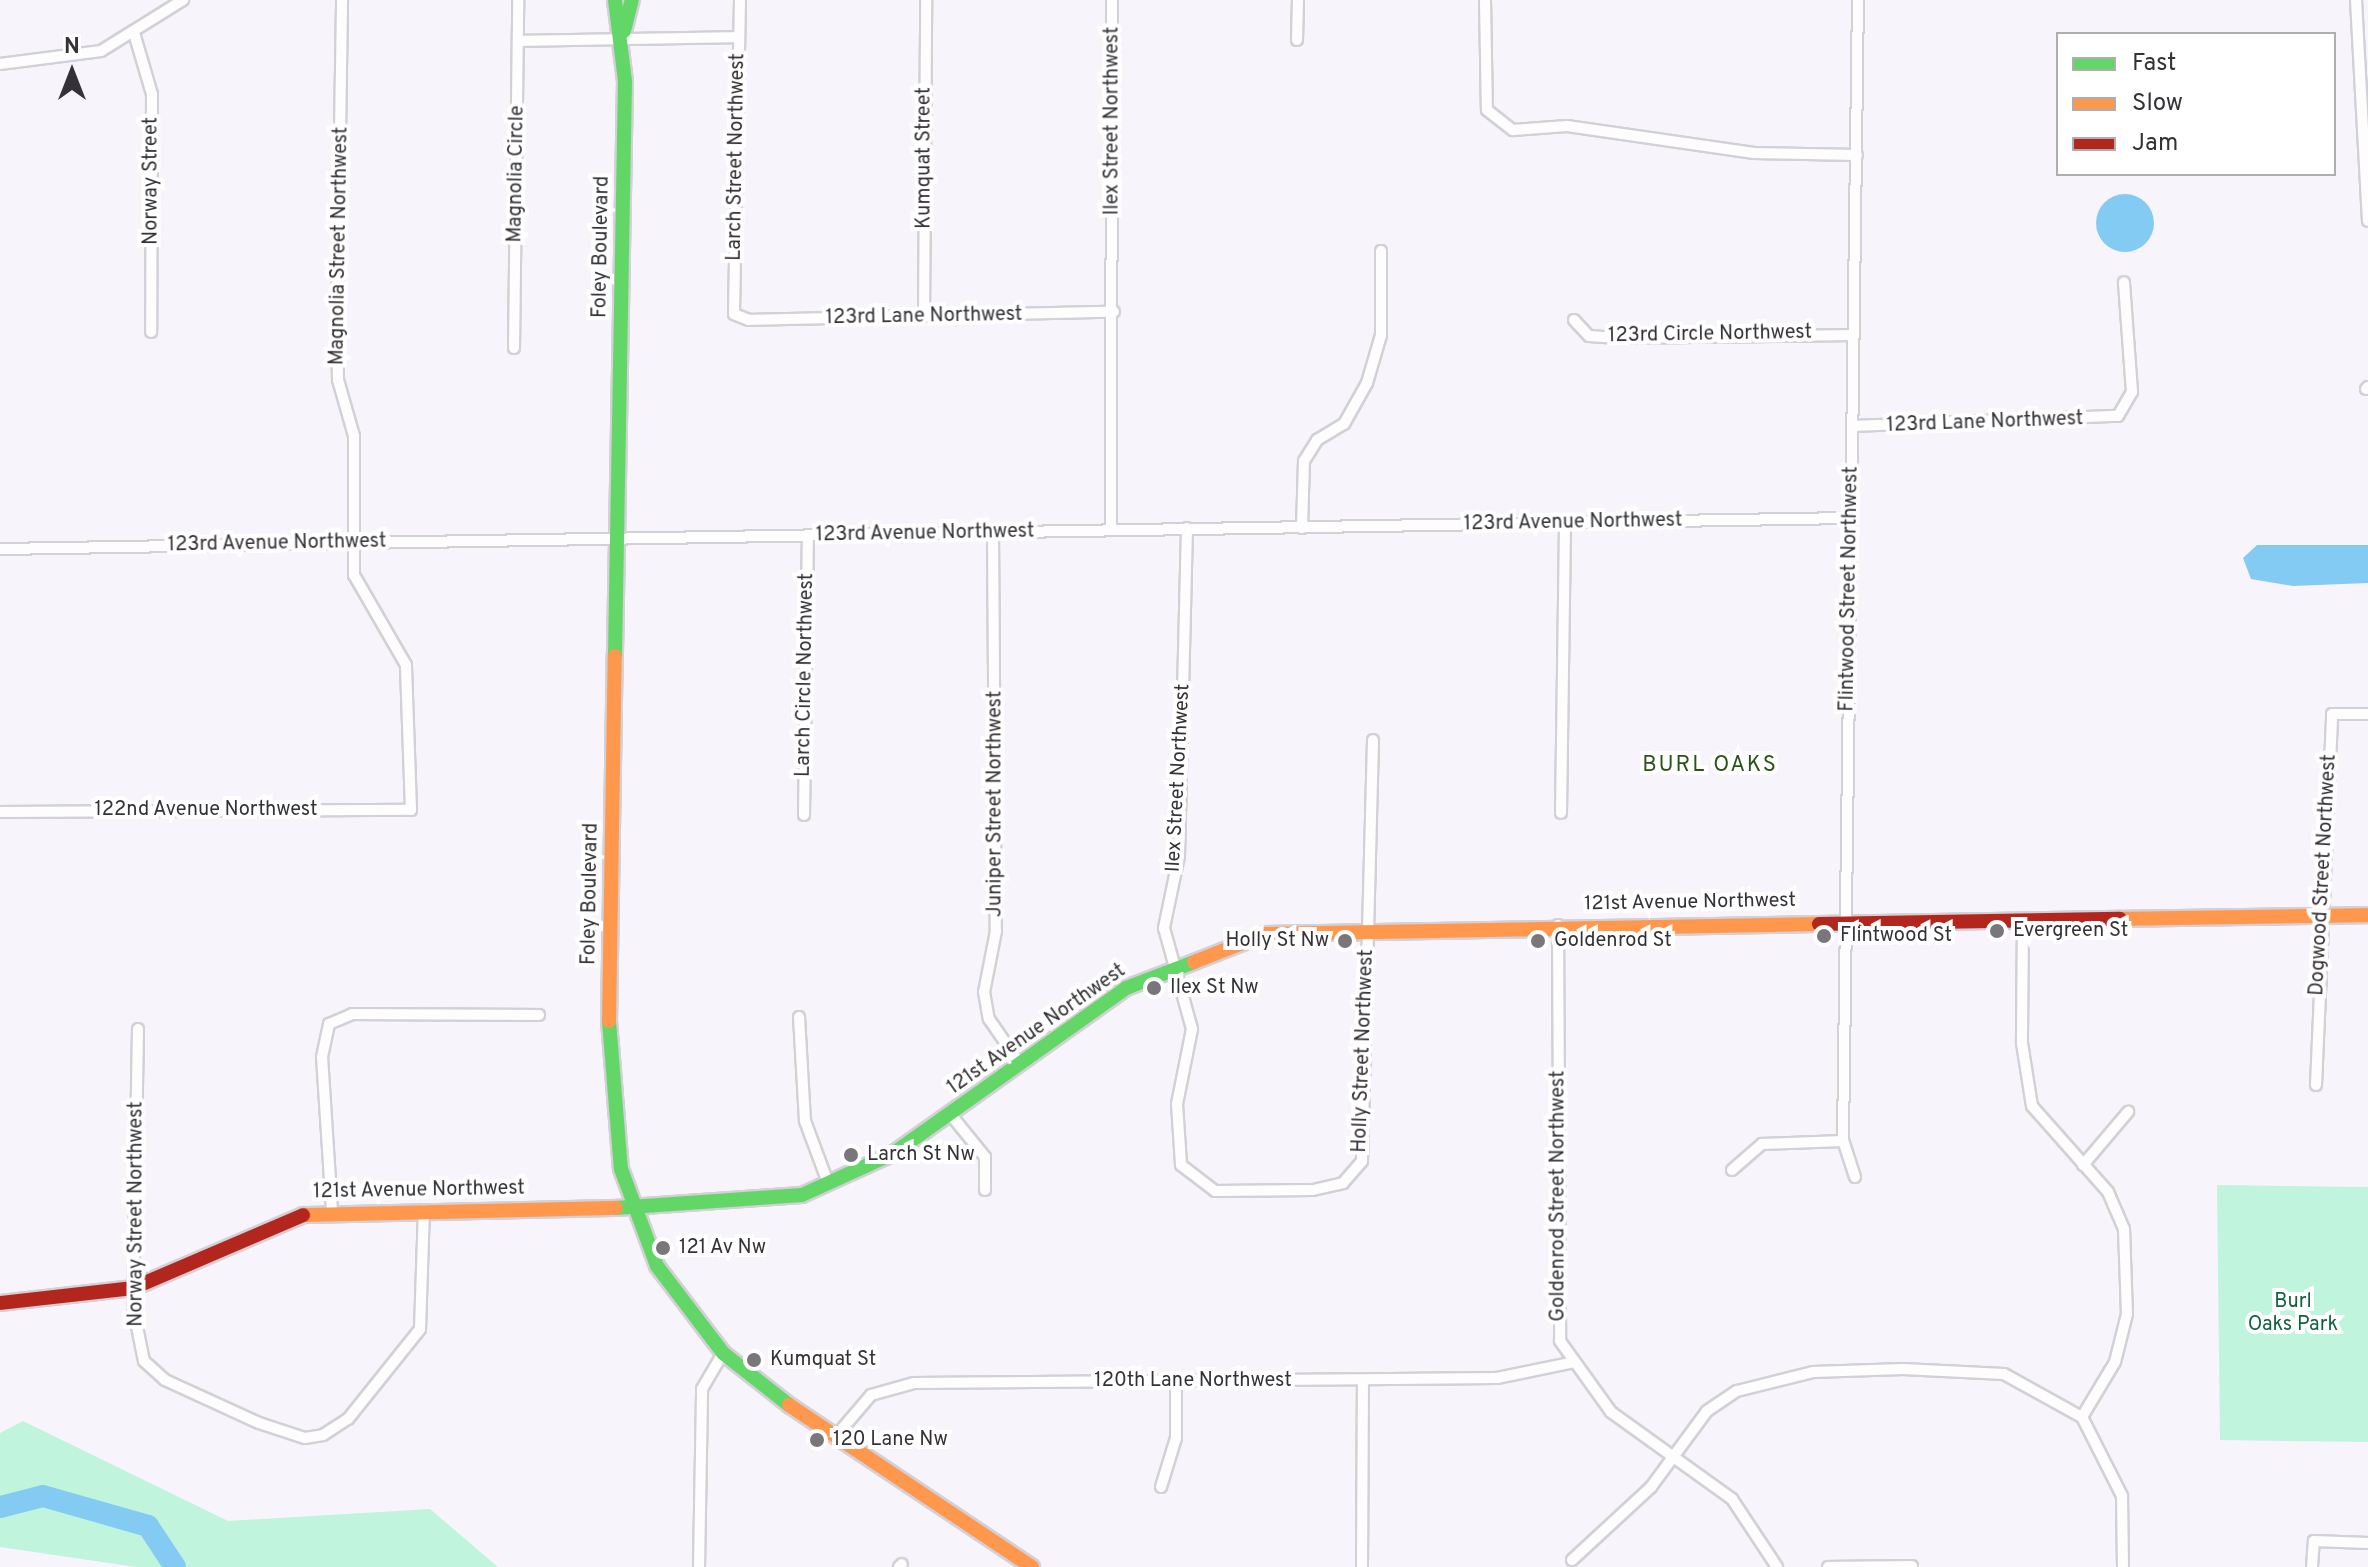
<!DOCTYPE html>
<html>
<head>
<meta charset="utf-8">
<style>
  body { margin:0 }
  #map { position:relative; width:2368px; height:1567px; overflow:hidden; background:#f8f4fb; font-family:Overpass,sans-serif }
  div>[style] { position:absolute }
  .green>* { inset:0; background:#c0f4dc }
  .water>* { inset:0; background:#84cbf4 }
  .round { border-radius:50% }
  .river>* { height:22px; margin:-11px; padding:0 11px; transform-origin:11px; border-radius:11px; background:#84cbf4 }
  .roads { filter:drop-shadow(2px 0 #d3d0d6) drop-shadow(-2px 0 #d3d0d6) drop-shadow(0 2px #d3d0d6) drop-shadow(0 -2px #d3d0d6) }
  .street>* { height:10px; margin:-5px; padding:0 5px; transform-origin:5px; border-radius:5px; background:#fefdfe }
  .fast>* { height:14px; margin:-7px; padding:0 7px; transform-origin:7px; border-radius:7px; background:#63d668 }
  .slow>* { height:14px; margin:-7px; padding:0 7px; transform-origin:7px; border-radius:7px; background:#ff974d }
  .jam>* { height:14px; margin:-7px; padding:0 7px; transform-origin:7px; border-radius:7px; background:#b3261e }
  .dots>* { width:22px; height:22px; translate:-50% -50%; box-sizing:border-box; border:4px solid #fff; border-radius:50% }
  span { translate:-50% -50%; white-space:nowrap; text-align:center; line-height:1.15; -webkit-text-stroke:8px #fff; paint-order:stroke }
  .street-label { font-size:20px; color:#353237 }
  .poi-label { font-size:20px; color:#353237 }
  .left { translate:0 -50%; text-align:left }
  .right { translate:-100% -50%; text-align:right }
  .park-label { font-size:20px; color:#116241 }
  .neighbourhood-label { font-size:22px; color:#2b5318; letter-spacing:2px }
  .legend { position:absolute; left:2056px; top:32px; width:280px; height:144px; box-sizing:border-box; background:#fff; border:2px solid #aeadaf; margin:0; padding:10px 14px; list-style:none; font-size:24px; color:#353237 }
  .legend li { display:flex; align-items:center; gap:16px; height:40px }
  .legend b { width:40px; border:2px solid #aeadaf }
  .north { position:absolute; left:32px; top:32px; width:80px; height:80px; -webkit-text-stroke:6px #fff; paint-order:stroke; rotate:0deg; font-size:22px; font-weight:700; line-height:32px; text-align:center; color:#353237 }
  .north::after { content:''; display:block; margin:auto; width:28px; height:36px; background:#353237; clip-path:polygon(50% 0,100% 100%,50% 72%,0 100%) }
</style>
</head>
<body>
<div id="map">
  <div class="green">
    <i style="clip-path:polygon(2217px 1185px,2368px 1187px,2368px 1442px,2220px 1440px)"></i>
    <i style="clip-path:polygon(23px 1421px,228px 1521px,430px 1509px,498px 1567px,136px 1567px,0 1547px,0 1433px)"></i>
  </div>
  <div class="water">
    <i class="round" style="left:2096px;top:194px;width:58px;height:58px"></i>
    <i style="clip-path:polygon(2257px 545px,2368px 545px,2368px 583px,2293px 586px,2251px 579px,2243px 558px)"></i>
  </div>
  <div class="river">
    <i style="left:0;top:1507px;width:44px;rotate:-14.3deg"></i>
    <i style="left:43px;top:1496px;width:109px;rotate:15.9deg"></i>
    <i style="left:148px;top:1526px;width:49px;rotate:56.6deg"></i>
  </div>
  <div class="roads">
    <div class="street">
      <i style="left:740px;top:0;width:314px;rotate:91.1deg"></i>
      <i style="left:734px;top:314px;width:16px;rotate:22deg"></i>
      <i style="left:749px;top:320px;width:365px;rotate:-1.3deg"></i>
      <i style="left:1485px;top:0;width:110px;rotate:89deg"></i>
      <i style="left:1487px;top:110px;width:33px;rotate:38deg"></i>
      <i style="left:1513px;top:130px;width:54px;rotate:-4.2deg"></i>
      <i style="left:1567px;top:126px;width:189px;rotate:8.2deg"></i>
      <i style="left:1754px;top:153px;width:103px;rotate:1.1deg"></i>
      <i style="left:2356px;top:0;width:221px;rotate:86.9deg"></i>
      <i style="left:134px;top:33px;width:64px;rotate:73.6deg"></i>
      <i style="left:152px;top:94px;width:238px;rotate:90.2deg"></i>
      <i style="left:1297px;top:40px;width:40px;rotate:-88.6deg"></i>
      <i style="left:519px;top:41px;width:220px;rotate:-1deg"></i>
      <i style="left:0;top:64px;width:102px;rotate:-7.3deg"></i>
      <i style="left:101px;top:51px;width:97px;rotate:-31.9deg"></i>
      <i style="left:924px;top:316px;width:316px;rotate:-89.6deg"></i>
      <i style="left:1574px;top:320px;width:22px;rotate:47deg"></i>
      <i style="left:1589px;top:336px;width:26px;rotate:4deg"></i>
      <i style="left:1615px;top:338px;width:239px;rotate:-0.7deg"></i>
      <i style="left:514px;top:348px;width:348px;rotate:-89.3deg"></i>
      <i style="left:2366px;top:389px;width:3px;rotate:-45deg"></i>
      <i style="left:1852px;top:426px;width:266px;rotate:-2.2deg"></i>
      <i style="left:2118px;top:416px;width:28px;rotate:-60deg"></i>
      <i style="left:2132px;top:392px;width:110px;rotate:-94.2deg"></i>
      <i style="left:1187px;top:528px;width:328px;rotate:91.4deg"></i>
      <i style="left:1179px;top:856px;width:74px;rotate:101.8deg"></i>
      <i style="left:1164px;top:928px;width:105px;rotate:74.5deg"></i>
      <i style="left:1192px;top:1029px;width:76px;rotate:101.3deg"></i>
      <i style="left:1177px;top:1104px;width:61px;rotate:86.2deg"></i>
      <i style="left:1181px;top:1165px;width:43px;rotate:37.4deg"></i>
      <i style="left:1215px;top:1191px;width:98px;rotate:-0.6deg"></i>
      <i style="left:1313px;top:1190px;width:31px;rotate:-13deg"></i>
      <i style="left:1343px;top:1183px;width:29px;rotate:-49deg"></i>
      <i style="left:1362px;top:1161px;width:421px;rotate:-88.5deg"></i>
      <i style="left:1302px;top:528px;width:67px;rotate:-88.3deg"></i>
      <i style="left:1304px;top:461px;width:25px;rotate:-58deg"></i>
      <i style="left:1317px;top:440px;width:31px;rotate:-31deg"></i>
      <i style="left:1344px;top:424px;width:47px;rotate:-60.7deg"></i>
      <i style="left:1367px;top:383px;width:50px;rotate:-73.7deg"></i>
      <i style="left:1381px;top:335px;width:84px;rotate:-90deg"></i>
      <i style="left:1111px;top:530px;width:530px;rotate:-89.89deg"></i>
      <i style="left:993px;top:533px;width:398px;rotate:89.6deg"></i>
      <i style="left:996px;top:931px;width:62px;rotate:101.1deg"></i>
      <i style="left:984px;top:992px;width:27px;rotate:80deg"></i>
      <i style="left:989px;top:1019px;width:55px;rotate:55.4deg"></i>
      <i style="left:0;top:549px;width:1851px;rotate:-0.96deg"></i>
      <i style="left:0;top:812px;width:411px;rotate:-0.3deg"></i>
      <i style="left:411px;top:810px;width:145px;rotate:-92deg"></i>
      <i style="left:406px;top:665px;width:104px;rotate:-120deg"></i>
      <i style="left:354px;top:575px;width:139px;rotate:-90deg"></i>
      <i style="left:354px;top:436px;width:58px;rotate:-105.9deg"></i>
      <i style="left:338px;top:380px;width:57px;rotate:-91deg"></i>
      <i style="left:337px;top:323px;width:323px;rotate:-89.1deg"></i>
      <i style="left:1561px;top:813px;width:290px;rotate:-89.2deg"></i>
      <i style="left:804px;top:815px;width:279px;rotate:-89.2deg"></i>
      <i style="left:2023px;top:920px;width:123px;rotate:90.5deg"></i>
      <i style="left:2022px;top:1043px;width:64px;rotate:81deg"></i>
      <i style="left:2032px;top:1106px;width:115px;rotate:48.5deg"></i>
      <i style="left:2108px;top:1192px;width:40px;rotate:66.6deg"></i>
      <i style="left:2124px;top:1229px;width:85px;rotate:88deg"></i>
      <i style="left:2127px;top:1314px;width:49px;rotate:104deg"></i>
      <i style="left:2115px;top:1362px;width:64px;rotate:121deg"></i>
      <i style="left:1558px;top:925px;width:416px;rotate:89.7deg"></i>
      <i style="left:1560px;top:1341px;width:87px;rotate:54.3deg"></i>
      <i style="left:1611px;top:1412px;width:149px;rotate:35.7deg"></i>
      <i style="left:1732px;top:1499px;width:82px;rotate:56.5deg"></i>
      <i style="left:799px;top:1017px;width:104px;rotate:86.7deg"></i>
      <i style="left:805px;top:1121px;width:66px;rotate:69.6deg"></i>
      <i style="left:138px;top:1029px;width:278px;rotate:91deg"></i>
      <i style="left:133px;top:1307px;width:55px;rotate:78.5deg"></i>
      <i style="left:144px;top:1361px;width:28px;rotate:42deg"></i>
      <i style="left:165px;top:1380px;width:103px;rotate:24.6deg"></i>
      <i style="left:259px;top:1423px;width:48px;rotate:18.1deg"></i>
      <i style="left:305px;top:1438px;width:18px;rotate:-9deg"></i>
      <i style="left:323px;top:1435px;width:30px;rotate:-33deg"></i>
      <i style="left:348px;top:1419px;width:115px;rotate:-51.3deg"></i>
      <i style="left:420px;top:1329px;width:119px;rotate:-88.1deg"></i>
      <i style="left:2316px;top:1085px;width:371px;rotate:-87.5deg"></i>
      <i style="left:2332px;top:714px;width:36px"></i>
      <i style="left:951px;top:1115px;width:54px;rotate:51deg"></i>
      <i style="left:985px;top:1157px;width:33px;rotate:90deg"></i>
      <i style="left:2083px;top:1165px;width:70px;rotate:-49.7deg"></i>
      <i style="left:1732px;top:1170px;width:40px;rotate:-41deg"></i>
      <i style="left:1762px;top:1144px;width:81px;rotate:-2.1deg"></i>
      <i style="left:1855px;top:1177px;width:38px;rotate:-108deg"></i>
      <i style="left:1843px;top:1141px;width:1141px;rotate:-89.25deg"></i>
      <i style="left:332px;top:1211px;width:154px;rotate:-93.7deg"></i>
      <i style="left:322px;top:1057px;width:34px;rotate:-78deg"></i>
      <i style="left:329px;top:1024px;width:25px;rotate:-23deg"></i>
      <i style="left:352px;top:1014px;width:187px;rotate:0.3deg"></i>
      <i style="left:836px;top:1436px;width:54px;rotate:-49.5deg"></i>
      <i style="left:871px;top:1395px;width:45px;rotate:-15.6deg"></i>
      <i style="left:914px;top:1383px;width:583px;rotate:-0.49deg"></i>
      <i style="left:1497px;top:1378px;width:75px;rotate:-11.6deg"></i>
      <i style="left:1161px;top:1487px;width:51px;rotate:-73deg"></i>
      <i style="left:1176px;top:1438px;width:57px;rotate:-90deg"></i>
      <i style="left:1572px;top:1560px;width:108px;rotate:-42.7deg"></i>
      <i style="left:1651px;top:1487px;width:94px;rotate:-53.6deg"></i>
      <i style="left:1707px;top:1411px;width:36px;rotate:-34deg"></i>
      <i style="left:1737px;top:1391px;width:78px;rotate:-14deg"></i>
      <i style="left:1813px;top:1372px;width:90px;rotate:-1.9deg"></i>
      <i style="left:1903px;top:1369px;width:101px;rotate:2.8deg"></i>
      <i style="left:2004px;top:1374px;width:89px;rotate:28.9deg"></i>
      <i style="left:2082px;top:1417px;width:89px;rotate:63.1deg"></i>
      <i style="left:2122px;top:1496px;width:71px;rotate:89.2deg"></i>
      <i style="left:699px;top:1567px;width:178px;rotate:-89deg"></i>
      <i style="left:702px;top:1389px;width:42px;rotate:-59.7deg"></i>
      <i style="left:899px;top:1567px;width:4px;rotate:-45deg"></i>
      <i style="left:1362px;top:1567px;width:187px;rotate:-89.7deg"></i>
      <i style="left:1828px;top:1567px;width:84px;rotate:-0.7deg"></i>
      <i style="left:2312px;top:1567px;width:26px;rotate:-86deg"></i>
      <i style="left:2314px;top:1541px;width:54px;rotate:2.1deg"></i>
    </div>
    <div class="fast">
      <i style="left:615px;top:0;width:82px;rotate:83deg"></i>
      <i style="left:625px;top:81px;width:575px;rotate:91deg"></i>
      <i style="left:624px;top:31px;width:32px;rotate:-76deg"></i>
      <i style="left:609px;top:1021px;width:148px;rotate:85.4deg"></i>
      <i style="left:621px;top:1169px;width:103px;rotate:69.6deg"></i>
      <i style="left:657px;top:1266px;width:109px;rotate:52.8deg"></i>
      <i style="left:723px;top:1353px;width:84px;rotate:38.2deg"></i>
      <i style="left:616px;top:1208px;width:186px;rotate:-4deg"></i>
      <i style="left:802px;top:1195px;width:101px;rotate:-24.5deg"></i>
      <i style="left:894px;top:1153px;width:285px;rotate:-35.4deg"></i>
      <i style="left:1126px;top:988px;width:73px;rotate:-20.9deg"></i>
    </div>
    <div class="slow">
      <i style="left:2120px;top:919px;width:248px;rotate:-0.9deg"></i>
      <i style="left:1194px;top:962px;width:76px;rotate:-21.5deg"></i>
      <i style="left:1265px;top:934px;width:554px;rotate:-1.03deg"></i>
      <i style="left:609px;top:1021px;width:365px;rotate:-89.1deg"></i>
      <i style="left:303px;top:1215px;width:313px;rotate:-1.3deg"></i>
      <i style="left:789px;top:1405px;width:292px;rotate:33.7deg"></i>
    </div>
    <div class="jam">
      <i style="left:1819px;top:924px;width:301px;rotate:-1deg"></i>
      <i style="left:0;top:1303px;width:134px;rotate:-6.4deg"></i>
      <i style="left:133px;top:1288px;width:185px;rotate:-23.2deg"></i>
    </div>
  </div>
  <div class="dots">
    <i style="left:1997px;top:931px;background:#79767c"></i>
    <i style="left:1824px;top:936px;background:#79767c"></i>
    <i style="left:1345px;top:941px;background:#79767c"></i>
    <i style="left:1538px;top:941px;background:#79767c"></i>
    <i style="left:1154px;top:988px;background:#79767c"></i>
    <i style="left:851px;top:1155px;background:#79767c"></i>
    <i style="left:663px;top:1248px;background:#79767c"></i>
    <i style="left:754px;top:1360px;background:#79767c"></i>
    <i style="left:817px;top:1440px;background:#79767c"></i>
  </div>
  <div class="street-label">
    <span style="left:1113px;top:121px;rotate:-90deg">Ilex Street Northwest</span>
    <span style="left:737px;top:157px;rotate:-89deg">Larch Street Northwest</span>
    <span style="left:925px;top:158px;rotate:-90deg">Kumquat Street</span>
    <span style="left:517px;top:174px;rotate:-89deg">Magnolia Circle</span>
    <span style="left:152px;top:181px;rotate:-90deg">Norway Street</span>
    <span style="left:340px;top:246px;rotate:-89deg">Magnolia Street Northwest</span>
    <span style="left:602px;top:247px;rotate:-89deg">Foley Boulevard</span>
    <span style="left:924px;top:317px;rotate:-1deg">123rd Lane Northwest</span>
    <span style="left:1710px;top:335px;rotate:-1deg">123rd Circle Northwest</span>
    <span style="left:1985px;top:423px;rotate:-2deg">123rd Lane Northwest</span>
    <span style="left:1573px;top:523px;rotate:-1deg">123rd Avenue Northwest</span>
    <span style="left:925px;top:534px;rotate:-1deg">123rd Avenue Northwest</span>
    <span style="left:277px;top:544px;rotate:-1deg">123rd Avenue Northwest</span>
    <span style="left:1850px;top:589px;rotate:-89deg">Flintwood Street Northwest</span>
    <span style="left:806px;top:675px;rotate:-89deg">Larch Circle Northwest</span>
    <span style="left:1179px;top:778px;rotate:-87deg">Ilex Street Northwest</span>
    <span style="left:996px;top:804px;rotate:-90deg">Juniper Street Northwest</span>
    <span style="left:206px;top:810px">122nd Avenue Northwest</span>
    <span style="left:2324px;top:875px;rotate:-87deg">Dogwood Street Northwest</span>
    <span style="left:591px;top:894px;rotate:-89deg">Foley Boulevard</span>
    <span style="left:1690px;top:903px;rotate:-1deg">121st Avenue Northwest</span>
    <span style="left:1037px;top:1030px;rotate:-35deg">121st Avenue Northwest</span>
    <span style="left:1364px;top:1051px;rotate:-88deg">Holly Street Northwest</span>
    <span style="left:419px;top:1191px;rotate:-1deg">121st Avenue Northwest</span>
    <span style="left:1559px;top:1196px;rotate:-90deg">Goldenrod Street Northwest</span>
    <span style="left:137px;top:1214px;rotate:-90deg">Norway Street Northwest</span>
    <span style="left:1193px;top:1381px">120th Lane Northwest</span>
  </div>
  <div class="poi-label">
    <span class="left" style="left:2013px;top:931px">Evergreen St</span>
    <span class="left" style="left:1840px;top:936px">Flintwood St</span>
    <span class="right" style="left:1329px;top:941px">Holly St Nw</span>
    <span class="left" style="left:1554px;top:941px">Goldenrod St</span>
    <span class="left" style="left:1170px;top:988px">Ilex St Nw</span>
    <span class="left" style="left:867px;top:1155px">Larch St Nw</span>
    <span class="left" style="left:679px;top:1248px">121 Av Nw</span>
    <span class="left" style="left:770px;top:1360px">Kumquat St</span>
    <span class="left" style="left:833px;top:1440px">120 Lane Nw</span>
  </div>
  <div class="park-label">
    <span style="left:2293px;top:1314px">Burl<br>Oaks Park</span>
  </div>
  <div class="neighbourhood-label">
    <span style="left:1710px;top:766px">BURL OAKS</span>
  </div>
  <ul class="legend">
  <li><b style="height:10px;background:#63d668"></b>Fast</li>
  <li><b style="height:10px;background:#ff974d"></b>Slow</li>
  <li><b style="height:10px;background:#b3261e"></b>Jam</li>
  </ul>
  <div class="north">N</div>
</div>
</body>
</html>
